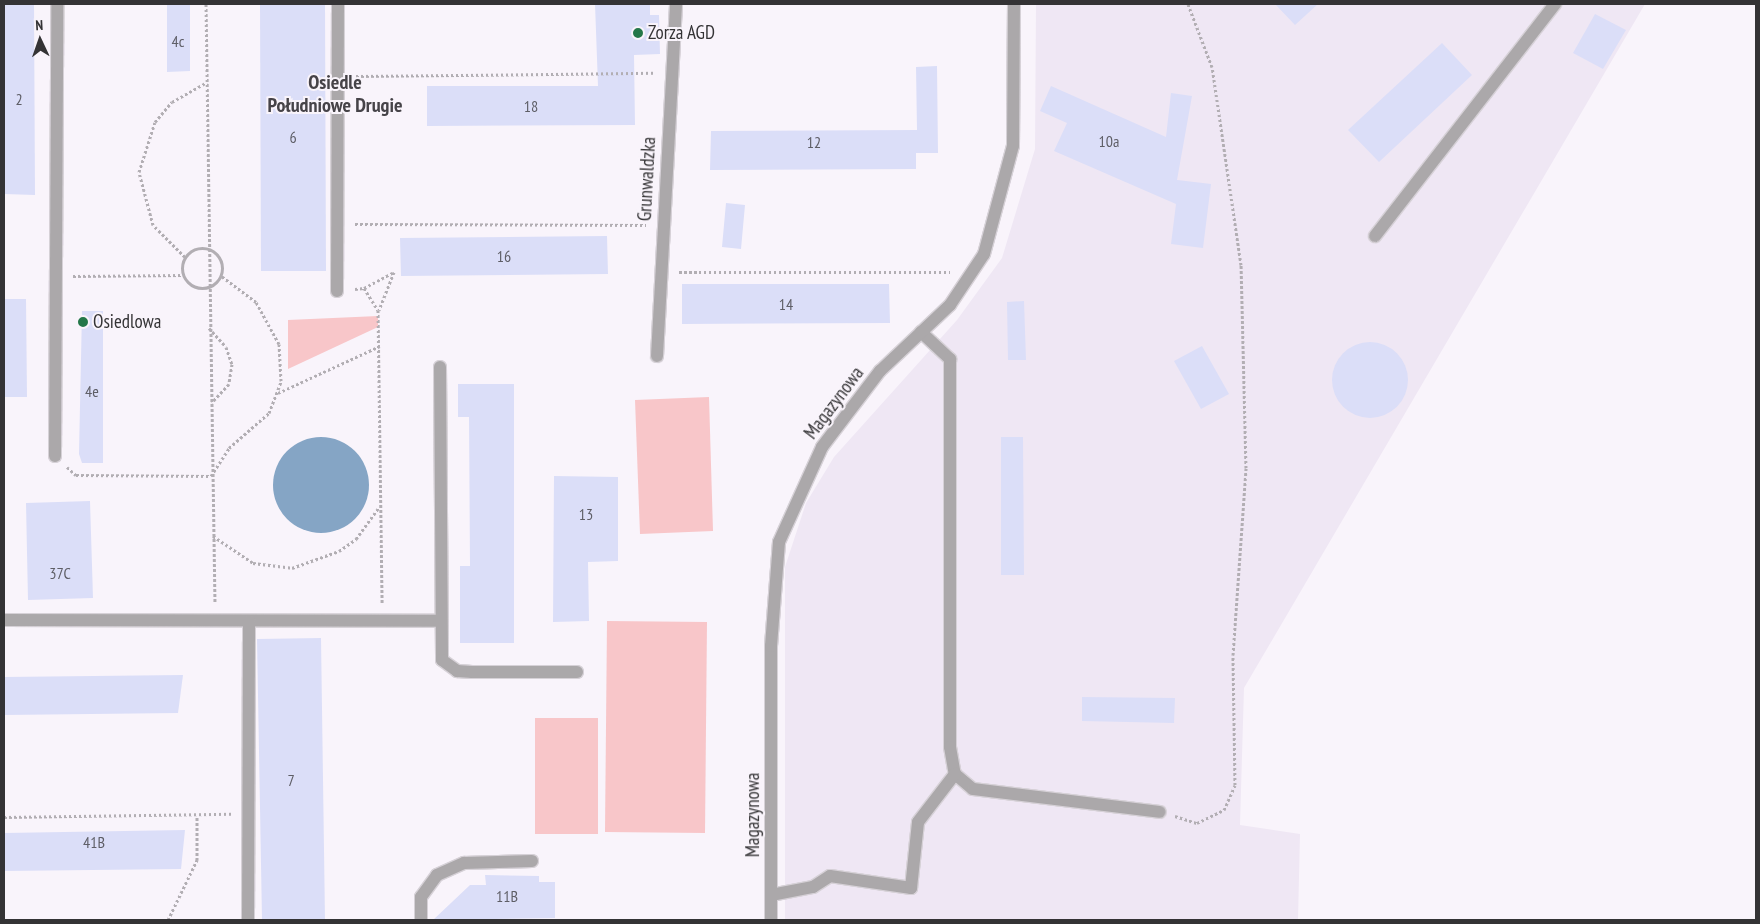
<!DOCTYPE html>
<html>
<head>
<meta charset="utf-8">
<style>
  body { margin:0 }
  #map { position:relative; width:1760px; height:924px; overflow:hidden; background:#f9f4fb; font-family:"PT Sans Narrow",sans-serif }
  div>[style] { position:absolute }
  .built>* { inset:0; background:#efe7f4 }
  .green>* { inset:0; background:#f8c6c9 }
  .water>* { inset:0; background:#85a5c5 }
  .round { border-radius:50% }
  .building>* { inset:0; background:#dbdef8 }
  .path>* { height:3px; margin-top:-1.5px; transform-origin:0; background:repeating-linear-gradient(90deg,#b2aeb3 0 2.5px,transparent 0 5px) }
  .path>.ring { margin:-1.5px; padding:0; box-sizing:content-box; background:none; border:3px solid #b2aeb3; border-radius:50% }
  .roads { filter:drop-shadow(1px 0 #d6d1d7) drop-shadow(-1px 0 #d6d1d7) drop-shadow(0 1px #d6d1d7) drop-shadow(0 -1px #d6d1d7) }
  .minor>* { height:12px; margin:-6px; padding:0 6px; transform-origin:6px; border-radius:6px; background:#aba8aa }
  .dots>* { width:14px; height:14px; translate:-50% -50%; box-sizing:border-box; border:2px solid #f9f4fb; border-radius:50% }
  span { translate:-50% -50%; white-space:nowrap; text-align:center; line-height:1.15; -webkit-text-stroke:4px #f9f4fb; paint-order:stroke }
  .number-label { font-size:16px; color:#5e5e66 }
  .number-label span { -webkit-text-stroke-width:0 }
  .poi-label { font-size:19px; color:#343335 }
  .left { translate:0 -50%; text-align:left }
  .street-label { font-size:19px; color:#343335 }
  .neighbourhood-label { font-size:20px; color:#464348; font-weight:700 }
  .frame { position:absolute; inset:0; border:5px solid #343335; pointer-events:none }
  .north { position:absolute; left:15px; top:15px; width:50px; height:50px; -webkit-text-stroke:4px #f9f4fb; paint-order:stroke; rotate:357deg; font-size:14px; font-weight:700; line-height:20px; text-align:center; color:#343335 }
  .north::after { content:''; display:block; margin:auto; width:18px; height:22px; background:#343335; clip-path:polygon(50% 0,100% 100%,50% 72%,0 100%) }
</style>
</head>
<body>
<div id="map">
  <div class="built">
    <i style="clip-path:polygon(1036px 4px,1645px 4px,1244px 688px,1240px 825px,1300px 834px,1298px 920px,785px 920px,785px 567px,806px 503px,834px 457px,957px 320px,1002px 258px,1035px 149px)"></i>
  </div>
  <div class="green">
    <i style="clip-path:polygon(378px 316px,378px 327px,288px 369px,288px 320px)"></i>
    <i style="clip-path:polygon(709px 397px,713px 531px,640px 534px,635px 400px)"></i>
    <i style="clip-path:polygon(607px 621px,707px 622px,705px 833px,605px 832px)"></i>
    <i style="clip-path:polygon(535px 718px,598px 718px,598px 834px,535px 834px)"></i>
  </div>
  <div class="water">
    <i class="round" style="left:273px;top:437px;width:96px;height:96px"></i>
  </div>
  <div class="building">
    <i style="clip-path:polygon(4px 4px,34px 4px,35px 195px,4px 194px)"></i>
    <i style="clip-path:polygon(167px 4px,190px 4px,190px 71px,167px 72px)"></i>
    <i style="clip-path:polygon(260px 4px,325px 4px,326px 271px,261px 271px)"></i>
    <i style="clip-path:polygon(595px 4px,650px 4px,650px 15px,659px 15px,660px 54px,634px 55px,635px 125px,427px 126px,427px 86px,598px 86px)"></i>
    <i style="clip-path:polygon(1275px 4px,1318px 4px,1295px 25px)"></i>
    <i style="clip-path:polygon(1595px 14px,1626px 30px,1603px 69px,1573px 53px)"></i>
    <i style="clip-path:polygon(1442px 43px,1472px 75px,1379px 162px,1348px 130px)"></i>
    <i style="clip-path:polygon(937px 66px,938px 153px,916px 153px,916px 169px,710px 170px,711px 131px,917px 130px,916px 67px)"></i>
    <i style="clip-path:polygon(1051px 86px,1166px 137px,1171px 93px,1192px 96px,1177px 180px,1211px 184px,1203px 248px,1171px 244px,1176px 204px,1054px 151px,1067px 123px,1040px 111px)"></i>
    <i style="clip-path:polygon(726px 203px,745px 205px,741px 249px,722px 247px)"></i>
    <i style="clip-path:polygon(607px 236px,608px 274px,401px 276px,400px 238px)"></i>
    <i style="clip-path:polygon(682px 284px,889px 284px,890px 323px,682px 324px)"></i>
    <i style="clip-path:polygon(4px 299px,26px 299px,27px 397px,4px 397px)"></i>
    <i style="clip-path:polygon(1024px 301px,1026px 360px,1008px 360px,1007px 302px)"></i>
    <i style="clip-path:polygon(82px 311px,103px 311px,103px 463px,82px 463px,79px 454px)"></i>
    <i class="round" style="left:1332px;top:342px;width:76px;height:76px"></i>
    <i style="clip-path:polygon(1202px 346px,1229px 394px,1201px 409px,1174px 361px)"></i>
    <i style="clip-path:polygon(458px 384px,514px 384px,514px 643px,460px 643px,460px 566px,470px 566px,469px 417px,458px 417px)"></i>
    <i style="clip-path:polygon(1001px 437px,1023px 437px,1024px 575px,1001px 575px)"></i>
    <i style="clip-path:polygon(554px 476px,618px 477px,618px 561px,588px 562px,589px 621px,553px 622px)"></i>
    <i style="clip-path:polygon(90px 501px,93px 598px,28px 600px,26px 503px)"></i>
    <i style="clip-path:polygon(321px 638px,325px 920px,262px 920px,257px 639px)"></i>
    <i style="clip-path:polygon(183px 675px,178px 713px,4px 715px,4px 677px)"></i>
    <i style="clip-path:polygon(1082px 697px,1175px 698px,1174px 723px,1082px 721px)"></i>
    <i style="clip-path:polygon(185px 830px,181px 869px,4px 871px,4px 833px)"></i>
    <i style="clip-path:polygon(485px 875px,539px 876px,539px 882px,555px 882px,555px 918px,433px 920px,470px 885px,486px 885px)"></i>
  </div>
  <div class="path">
    <i style="left:206px;top:4px;width:599px;rotate:89.14deg"></i>
    <i style="left:356px;top:76px;width:299px;rotate:-0.6deg"></i>
    <i style="left:355px;top:224px;width:291px;rotate:0.2deg"></i>
    <i class="ring" style="left:182px;top:248px;width:37px;height:37px"></i>
    <i style="left:185px;top:257px;width:45px;rotate:-135deg"></i>
    <i style="left:153px;top:225px;width:55px;rotate:-104.8deg"></i>
    <i style="left:139px;top:172px;width:52px;rotate:-72.3deg"></i>
    <i style="left:155px;top:122px;width:26px;rotate:-50deg"></i>
    <i style="left:172px;top:102px;width:40px;rotate:-29.7deg"></i>
    <i style="left:679px;top:272px;width:271px"></i>
    <i style="left:73px;top:276px;width:110px;rotate:-0.5deg"></i>
    <i style="left:364px;top:288px;width:34px;rotate:-28deg"></i>
    <i style="left:394px;top:272px;width:41px;rotate:111.5deg"></i>
    <i style="left:355px;top:289px;width:9px;rotate:-6deg"></i>
    <i style="left:364px;top:288px;width:26px;rotate:58deg"></i>
    <i style="left:378px;top:310px;width:293px;rotate:89.2deg"></i>
    <i style="left:209px;top:328px;width:25px;rotate:48deg"></i>
    <i style="left:226px;top:347px;width:18px;rotate:71deg"></i>
    <i style="left:232px;top:364px;width:20px;rotate:99deg"></i>
    <i style="left:229px;top:384px;width:25px;rotate:133deg"></i>
    <i style="left:278px;top:393px;width:112px;rotate:-24.7deg"></i>
    <i style="left:67px;top:467px;width:12px;rotate:42deg"></i>
    <i style="left:76px;top:475px;width:135px;rotate:0.4deg"></i>
    <i style="left:211px;top:476px;width:33px;rotate:-57deg"></i>
    <i style="left:229px;top:448px;width:53px;rotate:-41.2deg"></i>
    <i style="left:269px;top:413px;width:34px;rotate:-69deg"></i>
    <i style="left:281px;top:381px;width:37px;rotate:-93deg"></i>
    <i style="left:279px;top:344px;width:48px;rotate:-118.7deg"></i>
    <i style="left:256px;top:302px;width:45px;rotate:-143.1deg"></i>
    <i style="left:213px;top:536px;width:48px;rotate:34deg"></i>
    <i style="left:253px;top:563px;width:39px;rotate:7deg"></i>
    <i style="left:292px;top:568px;width:50px;rotate:-19.9deg"></i>
    <i style="left:339px;top:551px;width:21px;rotate:-35deg"></i>
    <i style="left:356px;top:539px;width:39px;rotate:-54deg"></i>
    <i style="left:1175px;top:816px;width:23px;rotate:18deg"></i>
    <i style="left:1197px;top:823px;width:30px;rotate:-26deg"></i>
    <i style="left:1224px;top:810px;width:27px;rotate:-66deg"></i>
    <i style="left:1235px;top:785px;width:130px;rotate:-90.9deg"></i>
    <i style="left:1233px;top:655px;width:187px;rotate:-86deg"></i>
    <i style="left:1246px;top:468px;width:203px;rotate:-91.4deg"></i>
    <i style="left:1241px;top:265px;width:200px;rotate:-98.3deg"></i>
    <i style="left:1212px;top:67px;width:67px;rotate:-110.9deg"></i>
    <i style="left:4px;top:817px;width:228px;rotate:-0.8deg"></i>
    <i style="left:168px;top:920px;width:67px;rotate:-64.2deg"></i>
    <i style="left:197px;top:860px;width:44px;rotate:-90deg"></i>
  </div>
  <div class="roads">
    <div class="minor">
      <i style="left:1375px;top:236px;width:294px;rotate:-52.2deg"></i>
      <i style="left:337px;top:291px;width:287px;rotate:-89.8deg"></i>
      <i style="left:921px;top:332px;width:40px;rotate:43deg"></i>
      <i style="left:950px;top:359px;width:388px;rotate:90deg"></i>
      <i style="left:950px;top:747px;width:27px;rotate:80deg"></i>
      <i style="left:955px;top:774px;width:23px;rotate:40deg"></i>
      <i style="left:973px;top:789px;width:188px;rotate:7deg"></i>
      <i style="left:657px;top:356px;width:353px;rotate:-86.9deg"></i>
      <i style="left:440px;top:367px;width:293px;rotate:89.6deg"></i>
      <i style="left:442px;top:660px;width:19px;rotate:36deg"></i>
      <i style="left:457px;top:671px;width:15px;rotate:4deg"></i>
      <i style="left:472px;top:672px;width:105px"></i>
      <i style="left:55px;top:456px;width:452px;rotate:-89.7deg"></i>
      <i style="left:4px;top:620px;width:437px;rotate:0.1deg"></i>
      <i style="left:771px;top:895px;width:43px;rotate:-10.8deg"></i>
      <i style="left:813px;top:887px;width:20px;rotate:-33deg"></i>
      <i style="left:830px;top:876px;width:82px;rotate:8.4deg"></i>
      <i style="left:911px;top:888px;width:66px;rotate:-83.9deg"></i>
      <i style="left:918px;top:822px;width:61px;rotate:-52.4deg"></i>
      <i style="left:248px;top:920px;width:299px;rotate:-89.8deg"></i>
      <i style="left:421px;top:920px;width:23px;rotate:-90deg"></i>
      <i style="left:421px;top:897px;width:27px;rotate:-54deg"></i>
      <i style="left:437px;top:875px;width:30px;rotate:-24deg"></i>
      <i style="left:464px;top:863px;width:68px;rotate:-1.7deg"></i>
      <i style="left:771px;top:920px;width:274px;rotate:-90deg"></i>
      <i style="left:771px;top:646px;width:104px;rotate:-85.6deg"></i>
      <i style="left:779px;top:542px;width:104px;rotate:-65.6deg"></i>
      <i style="left:822px;top:447px;width:96px;rotate:-52.7deg"></i>
      <i style="left:880px;top:371px;width:96px;rotate:-43.3deg"></i>
      <i style="left:950px;top:305px;width:61px;rotate:-56.3deg"></i>
      <i style="left:984px;top:254px;width:112px;rotate:-75deg"></i>
      <i style="left:1013px;top:146px;width:142px;rotate:-89.6deg"></i>
    </div>
  </div>
  <div class="dots">
    <i style="left:638px;top:33px;background:#247749"></i>
    <i style="left:83px;top:322px;background:#247749"></i>
  </div>
  <div class="number-label">
    <span style="left:178px;top:41px">4c</span>
    <span style="left:19px;top:99px">2</span>
    <span style="left:531px;top:106px">18</span>
    <span style="left:293px;top:137px">6</span>
    <span style="left:1109px;top:141px">10a</span>
    <span style="left:814px;top:142px">12</span>
    <span style="left:504px;top:256px">16</span>
    <span style="left:786px;top:304px">14</span>
    <span style="left:92px;top:391px">4e</span>
    <span style="left:586px;top:514px">13</span>
    <span style="left:60px;top:573px">37C</span>
    <span style="left:291px;top:780px">7</span>
    <span style="left:94px;top:842px">41B</span>
    <span style="left:507px;top:896px">11B</span>
  </div>
  <div class="poi-label">
    <span class="left" style="left:648px;top:33px">Zorza AGD</span>
    <span class="left" style="left:93px;top:322px">Osiedlowa</span>
  </div>
  <div class="street-label">
    <span style="left:647px;top:179px;rotate:-87deg">Grunwaldzka</span>
    <span style="left:834px;top:403px;rotate:-53deg">Magazynowa</span>
    <span style="left:753px;top:815px;rotate:-90deg">Magazynowa</span>
  </div>
  <div class="neighbourhood-label">
    <span style="left:335px;top:94px">Osiedle<br>Południowe Drugie</span>
  </div>
  <div class="frame"></div>
  <div class="north">N</div>
</div>
</body>
</html>
